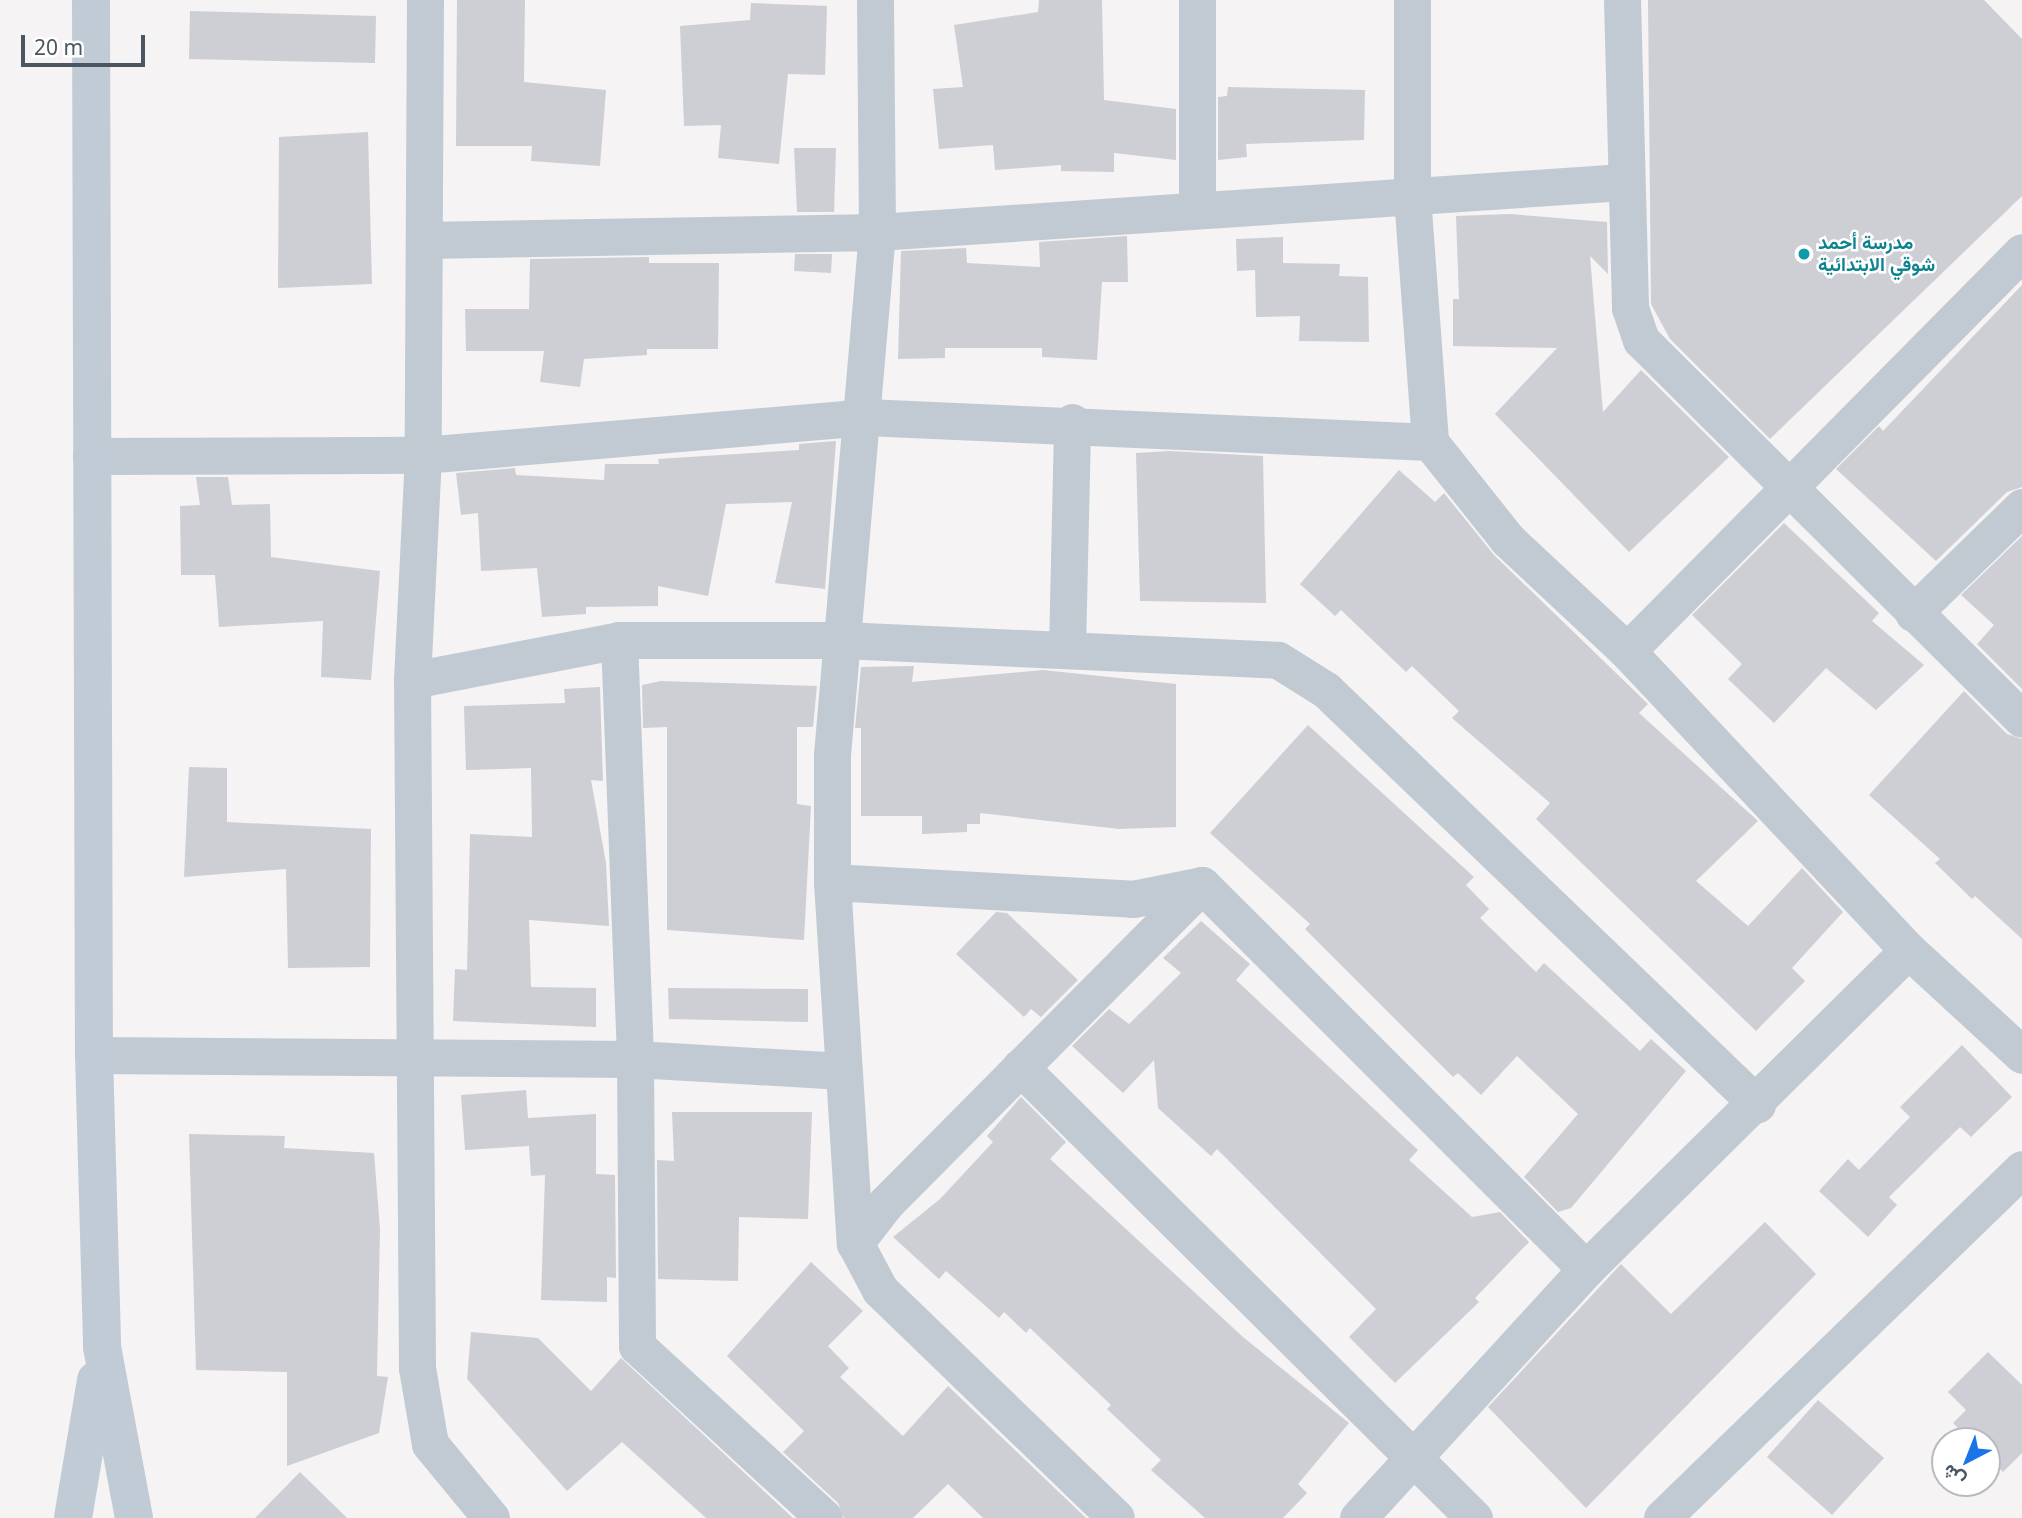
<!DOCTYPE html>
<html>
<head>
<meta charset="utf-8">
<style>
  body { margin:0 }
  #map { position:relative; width:2022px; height:1518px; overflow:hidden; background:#f5f3f3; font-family:"Noto Sans",Vazirmatn,sans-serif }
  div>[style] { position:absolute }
  .building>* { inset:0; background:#cdcfd5 }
  .minor>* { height:37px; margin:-18.5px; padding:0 18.5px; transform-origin:18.5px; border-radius:18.5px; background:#c1cad2 }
  .secondary>* { height:38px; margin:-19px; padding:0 19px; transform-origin:19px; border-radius:19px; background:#c1cbd6 }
  .dots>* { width:19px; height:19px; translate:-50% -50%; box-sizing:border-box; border:4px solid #fff; border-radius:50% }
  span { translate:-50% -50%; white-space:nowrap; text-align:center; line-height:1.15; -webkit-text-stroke:5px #fff; paint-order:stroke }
  .culture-label { font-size:19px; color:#0d838f; font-weight:700 }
  .left { translate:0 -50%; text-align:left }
  .north { position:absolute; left:1931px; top:1427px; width:70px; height:70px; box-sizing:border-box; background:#fff; border:2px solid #b7bbc0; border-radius:50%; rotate:222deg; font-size:19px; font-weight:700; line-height:28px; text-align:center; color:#4a5661 }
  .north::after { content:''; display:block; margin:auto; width:24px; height:32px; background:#1a73e8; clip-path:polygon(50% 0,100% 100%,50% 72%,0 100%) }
  .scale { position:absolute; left:21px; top:35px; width:124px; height:32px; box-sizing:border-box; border:4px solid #4a5661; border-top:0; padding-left:9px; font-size:21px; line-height:24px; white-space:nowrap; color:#4a5661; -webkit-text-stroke:5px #fff; paint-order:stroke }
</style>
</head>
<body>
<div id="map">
  <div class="building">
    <i style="clip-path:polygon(457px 0,525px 0,524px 82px,606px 90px,600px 166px,531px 161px,532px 146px,456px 146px)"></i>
    <i style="clip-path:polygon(1039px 0,1102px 0,1104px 100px,1176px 109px,1176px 160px,1114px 153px,1114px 172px,1061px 171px,1061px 165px,995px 170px,993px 145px,939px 149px,933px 89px,963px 87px,954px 25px,1038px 12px)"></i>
    <i style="clip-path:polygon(1648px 0,1984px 0,2022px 39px,2022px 196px,1770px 439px,1670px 339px,1651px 304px)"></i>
    <i style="clip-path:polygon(751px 3px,827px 6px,825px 75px,788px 74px,779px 164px,718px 158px,721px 125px,684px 126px,680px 26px,750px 20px)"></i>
    <i style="clip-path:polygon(190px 11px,376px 16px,375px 63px,189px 59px)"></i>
    <i style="clip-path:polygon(1228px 87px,1365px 90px,1364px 140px,1246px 144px,1247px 157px,1218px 160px,1218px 97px,1227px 96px)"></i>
    <i style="clip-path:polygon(368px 132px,372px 284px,278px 288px,279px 137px)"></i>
    <i style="clip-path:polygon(794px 148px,836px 148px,834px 212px,797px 212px)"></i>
    <i style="clip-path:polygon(1510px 214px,1607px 222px,1608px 274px,1590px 256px,1603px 412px,1641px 370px,1729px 457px,1629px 552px,1495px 414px,1557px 348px,1453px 346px,1453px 299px,1459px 299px,1456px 216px)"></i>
    <i style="clip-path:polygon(1127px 236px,1128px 282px,1102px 282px,1097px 360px,1042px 357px,1042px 348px,945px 348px,945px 358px,898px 359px,901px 251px,966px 248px,967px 263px,1040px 267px,1039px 242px)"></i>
    <i style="clip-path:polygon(1283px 237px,1283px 263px,1340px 264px,1339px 276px,1368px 277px,1369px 342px,1299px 341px,1300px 316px,1256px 317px,1255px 270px,1237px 271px,1236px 239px)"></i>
    <i style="clip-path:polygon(795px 254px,832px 254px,831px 273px,794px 271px)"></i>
    <i style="clip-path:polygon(649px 257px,649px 263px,719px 263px,718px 349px,647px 349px,647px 355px,584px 359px,580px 387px,540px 382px,544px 351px,466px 351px,465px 309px,529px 309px,530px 259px)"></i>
    <i style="clip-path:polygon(2022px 285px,2022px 487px,2007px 492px,1936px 561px,1836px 469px,1879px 426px,1883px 431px)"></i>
    <i style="clip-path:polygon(836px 441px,825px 589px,775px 583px,792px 502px,726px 504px,708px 596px,658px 586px,658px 606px,586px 607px,586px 614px,542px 617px,537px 568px,481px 571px,478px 513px,461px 515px,456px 473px,515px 468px,516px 475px,604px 480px,605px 464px,659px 464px,658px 459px,799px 450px,799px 444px)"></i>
    <i style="clip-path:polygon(1169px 451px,1263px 456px,1266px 603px,1140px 601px,1136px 453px)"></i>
    <i style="clip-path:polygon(1399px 470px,1435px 502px,1444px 493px,1494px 555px,1648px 704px,1639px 713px,1758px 821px,1696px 881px,1748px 926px,1802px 868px,1843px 912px,1792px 968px,1805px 981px,1756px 1031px,1536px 819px,1550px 803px,1452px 718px,1459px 711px,1412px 666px,1406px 672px,1341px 610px,1335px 616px,1300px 584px)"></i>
    <i style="clip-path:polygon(196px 477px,228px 477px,232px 505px,270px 504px,271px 557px,380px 571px,371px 680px,321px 677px,323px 621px,219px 627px,215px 575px,181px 575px,180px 506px,200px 505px)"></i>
    <i style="clip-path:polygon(1784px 523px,1879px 613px,1872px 621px,1924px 665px,1876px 710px,1826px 668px,1774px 723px,1728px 679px,1742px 664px,1692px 615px)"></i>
    <i style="clip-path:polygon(2022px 536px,2022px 689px,1977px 644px,1994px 625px,1961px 595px)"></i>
    <i style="clip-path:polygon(914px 666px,912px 682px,1043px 670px,1176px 684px,1176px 827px,1119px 829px,980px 813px,980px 824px,967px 824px,967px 832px,922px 834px,922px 816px,861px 816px,861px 728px,855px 728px,861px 667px)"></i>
    <i style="clip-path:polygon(661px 681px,817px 686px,813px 727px,797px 727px,797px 804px,811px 806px,804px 940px,667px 930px,667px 727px,643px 728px,642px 685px)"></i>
    <i style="clip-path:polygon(600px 687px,603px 781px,591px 780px,606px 863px,609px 926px,529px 920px,531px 987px,596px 988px,596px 1027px,453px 1021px,455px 969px,467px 970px,470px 834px,532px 837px,531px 768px,466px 770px,464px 706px,565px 703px,564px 689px)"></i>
    <i style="clip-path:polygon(1964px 691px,2007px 734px,2022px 739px,2022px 939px,1975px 896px,1972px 899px,1935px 863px,1940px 859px,1869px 795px)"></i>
    <i style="clip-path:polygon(1308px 725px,1474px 877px,1466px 885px,1489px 909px,1480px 918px,1536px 972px,1544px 963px,1640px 1051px,1651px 1039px,1686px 1071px,1571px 1208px,1558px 1212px,1524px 1177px,1578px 1114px,1517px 1056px,1481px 1095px,1458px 1073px,1453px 1077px,1305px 929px,1310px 924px,1210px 833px)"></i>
    <i style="clip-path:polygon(189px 767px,227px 768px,227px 822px,371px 829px,370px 967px,288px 968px,286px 869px,184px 877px)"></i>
    <i style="clip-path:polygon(996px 912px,1007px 913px,1078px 980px,1041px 1017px,1031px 1009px,1024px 1017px,956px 954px)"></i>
    <i style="clip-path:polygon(1201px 921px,1250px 964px,1236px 980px,1418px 1150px,1409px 1160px,1472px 1217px,1500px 1212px,1529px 1242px,1475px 1298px,1479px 1302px,1395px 1383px,1349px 1337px,1376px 1309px,1217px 1149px,1211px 1156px,1158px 1108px,1154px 1060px,1123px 1093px,1072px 1046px,1109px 1009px,1129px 1024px,1181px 973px,1163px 958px)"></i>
    <i style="clip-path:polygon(668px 988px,808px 989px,808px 1022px,669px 1019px)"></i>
    <i style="clip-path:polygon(1962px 1045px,2012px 1097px,1971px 1137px,1960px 1127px,1889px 1197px,1897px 1205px,1868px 1237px,1819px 1191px,1848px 1159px,1859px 1170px,1910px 1117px,1900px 1107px)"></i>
    <i style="clip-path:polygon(526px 1090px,528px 1118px,596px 1114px,596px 1174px,615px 1175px,616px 1278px,607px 1277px,607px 1302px,541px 1300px,545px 1175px,531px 1176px,529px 1146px,465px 1150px,461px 1095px)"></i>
    <i style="clip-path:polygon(1021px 1097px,1066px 1142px,1050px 1159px,1243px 1337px,1349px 1423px,1298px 1484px,1307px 1493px,1283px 1518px,1205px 1518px,1151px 1470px,1161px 1460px,1107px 1409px,1111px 1405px,1030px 1328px,1026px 1333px,1004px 1312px,999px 1318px,946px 1271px,939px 1279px,893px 1237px,940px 1199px,993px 1142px,987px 1136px)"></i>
    <i style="clip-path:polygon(672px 1112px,812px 1112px,808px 1219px,739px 1217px,738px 1281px,658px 1279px,657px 1160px,674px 1161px)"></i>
    <i style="clip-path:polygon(189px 1134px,285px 1136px,284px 1148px,374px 1153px,380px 1229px,377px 1376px,388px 1377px,379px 1433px,287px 1466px,287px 1372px,196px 1370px)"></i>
    <i style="clip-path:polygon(1765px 1222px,1816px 1274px,1586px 1508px,1488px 1407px,1621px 1264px,1671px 1314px)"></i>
    <i style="clip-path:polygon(811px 1262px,863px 1311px,828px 1346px,849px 1368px,840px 1377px,903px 1436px,948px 1386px,1086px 1518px,983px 1518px,948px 1484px,913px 1518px,844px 1518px,838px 1503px,783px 1452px,804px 1431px,727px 1356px)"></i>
    <i style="clip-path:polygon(471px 1332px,538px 1338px,591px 1391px,621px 1358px,793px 1518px,706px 1518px,622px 1442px,567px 1491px,467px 1379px)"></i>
    <i style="clip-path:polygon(1988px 1352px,2022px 1385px,2022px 1453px,2003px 1472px,1987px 1456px,1987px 1441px,1971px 1441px,1953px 1423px,1966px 1410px,1948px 1392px)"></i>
    <i style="clip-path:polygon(1818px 1400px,1884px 1458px,1832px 1515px,1767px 1457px)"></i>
    <i style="clip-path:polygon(300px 1472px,347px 1518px,255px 1518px)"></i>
  </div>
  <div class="minor">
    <i style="left:425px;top:0;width:455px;rotate:90.3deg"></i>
    <i style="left:423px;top:455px;width:225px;rotate:92.8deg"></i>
    <i style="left:412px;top:680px;width:688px;rotate:89.58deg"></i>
    <i style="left:417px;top:1368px;width:77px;rotate:80.3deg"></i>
    <i style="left:430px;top:1444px;width:96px;rotate:50.5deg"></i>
    <i style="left:875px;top:0;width:232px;rotate:89.5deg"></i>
    <i style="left:877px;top:232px;width:525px;rotate:94.92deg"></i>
    <i style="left:832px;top:755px;width:127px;rotate:90deg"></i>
    <i style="left:832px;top:882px;width:362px;rotate:86.4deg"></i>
    <i style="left:855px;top:1243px;width:53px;rotate:62deg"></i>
    <i style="left:880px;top:1290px;width:328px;rotate:44deg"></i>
    <i style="left:1197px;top:0;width:209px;rotate:90deg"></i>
    <i style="left:1412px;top:0;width:196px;rotate:90deg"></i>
    <i style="left:1412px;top:196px;width:247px;rotate:85.8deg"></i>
    <i style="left:1430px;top:442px;width:125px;rotate:51.5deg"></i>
    <i style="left:1508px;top:540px;width:163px;rotate:43deg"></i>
    <i style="left:1627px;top:651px;width:410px;rotate:46.8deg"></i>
    <i style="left:1908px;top:950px;width:155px;rotate:42.6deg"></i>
    <i style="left:1622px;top:0;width:308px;rotate:88.5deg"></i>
    <i style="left:1630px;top:308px;width:34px;rotate:71deg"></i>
    <i style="left:1641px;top:340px;width:537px;rotate:44.85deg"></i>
    <i style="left:424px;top:240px;width:453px;rotate:-1deg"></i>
    <i style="left:877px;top:232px;width:748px;rotate:-3.83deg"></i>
    <i style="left:91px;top:456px;width:332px;rotate:-0.2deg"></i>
    <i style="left:423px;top:455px;width:444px;rotate:-4.9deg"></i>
    <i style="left:865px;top:417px;width:566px;rotate:2.53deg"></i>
    <i style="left:1913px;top:613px;width:152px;rotate:-44.2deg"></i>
    <i style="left:619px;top:640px;width:419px;rotate:87.8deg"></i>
    <i style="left:635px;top:1059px;width:209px;rotate:3.3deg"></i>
    <i style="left:1067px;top:649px;width:227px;rotate:-88.7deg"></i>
    <i style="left:1627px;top:651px;width:561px;rotate:-45.29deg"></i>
    <i style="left:412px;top:680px;width:211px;rotate:-10.9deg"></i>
    <i style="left:619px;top:640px;width:223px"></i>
    <i style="left:842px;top:640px;width:436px;rotate:2.6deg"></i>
    <i style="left:1278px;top:660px;width:57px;rotate:32deg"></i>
    <i style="left:1326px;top:690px;width:598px;rotate:43.85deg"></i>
    <i style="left:832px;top:882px;width:301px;rotate:3.2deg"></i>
    <i style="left:1133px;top:899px;width:70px;rotate:-11.5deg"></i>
    <i style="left:94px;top:1055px;width:541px;rotate:0.42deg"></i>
    <i style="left:635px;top:1059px;width:287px;rotate:89.6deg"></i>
    <i style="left:637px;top:1346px;width:254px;rotate:42.6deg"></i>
    <i style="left:1020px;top:1067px;width:640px;rotate:44.81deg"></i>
    <i style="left:855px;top:1243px;width:51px;rotate:-52.2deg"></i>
    <i style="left:886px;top:1203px;width:448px;rotate:-45.2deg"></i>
    <i style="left:1202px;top:885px;width:543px;rotate:45deg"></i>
    <i style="left:1358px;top:1518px;width:338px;rotate:-47.5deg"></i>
    <i style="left:1586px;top:1269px;width:453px;rotate:-44.7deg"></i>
    <i style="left:1662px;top:1518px;width:501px;rotate:-44.11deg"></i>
  </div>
  <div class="secondary">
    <i style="left:91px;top:0;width:1055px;rotate:89.84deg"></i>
    <i style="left:94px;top:1055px;width:292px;rotate:88.4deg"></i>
    <i style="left:102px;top:1347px;width:174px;rotate:79.4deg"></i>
    <i style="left:73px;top:1518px;width:140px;rotate:-80.5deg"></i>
  </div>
  <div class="dots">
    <i style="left:1804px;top:254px;background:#0f9aa8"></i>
  </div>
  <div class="culture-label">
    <span class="left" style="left:1818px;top:254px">مدرسة أحمد<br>شوقي الابتدائية</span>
  </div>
  <div class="north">ش</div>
  <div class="scale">20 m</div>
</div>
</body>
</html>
